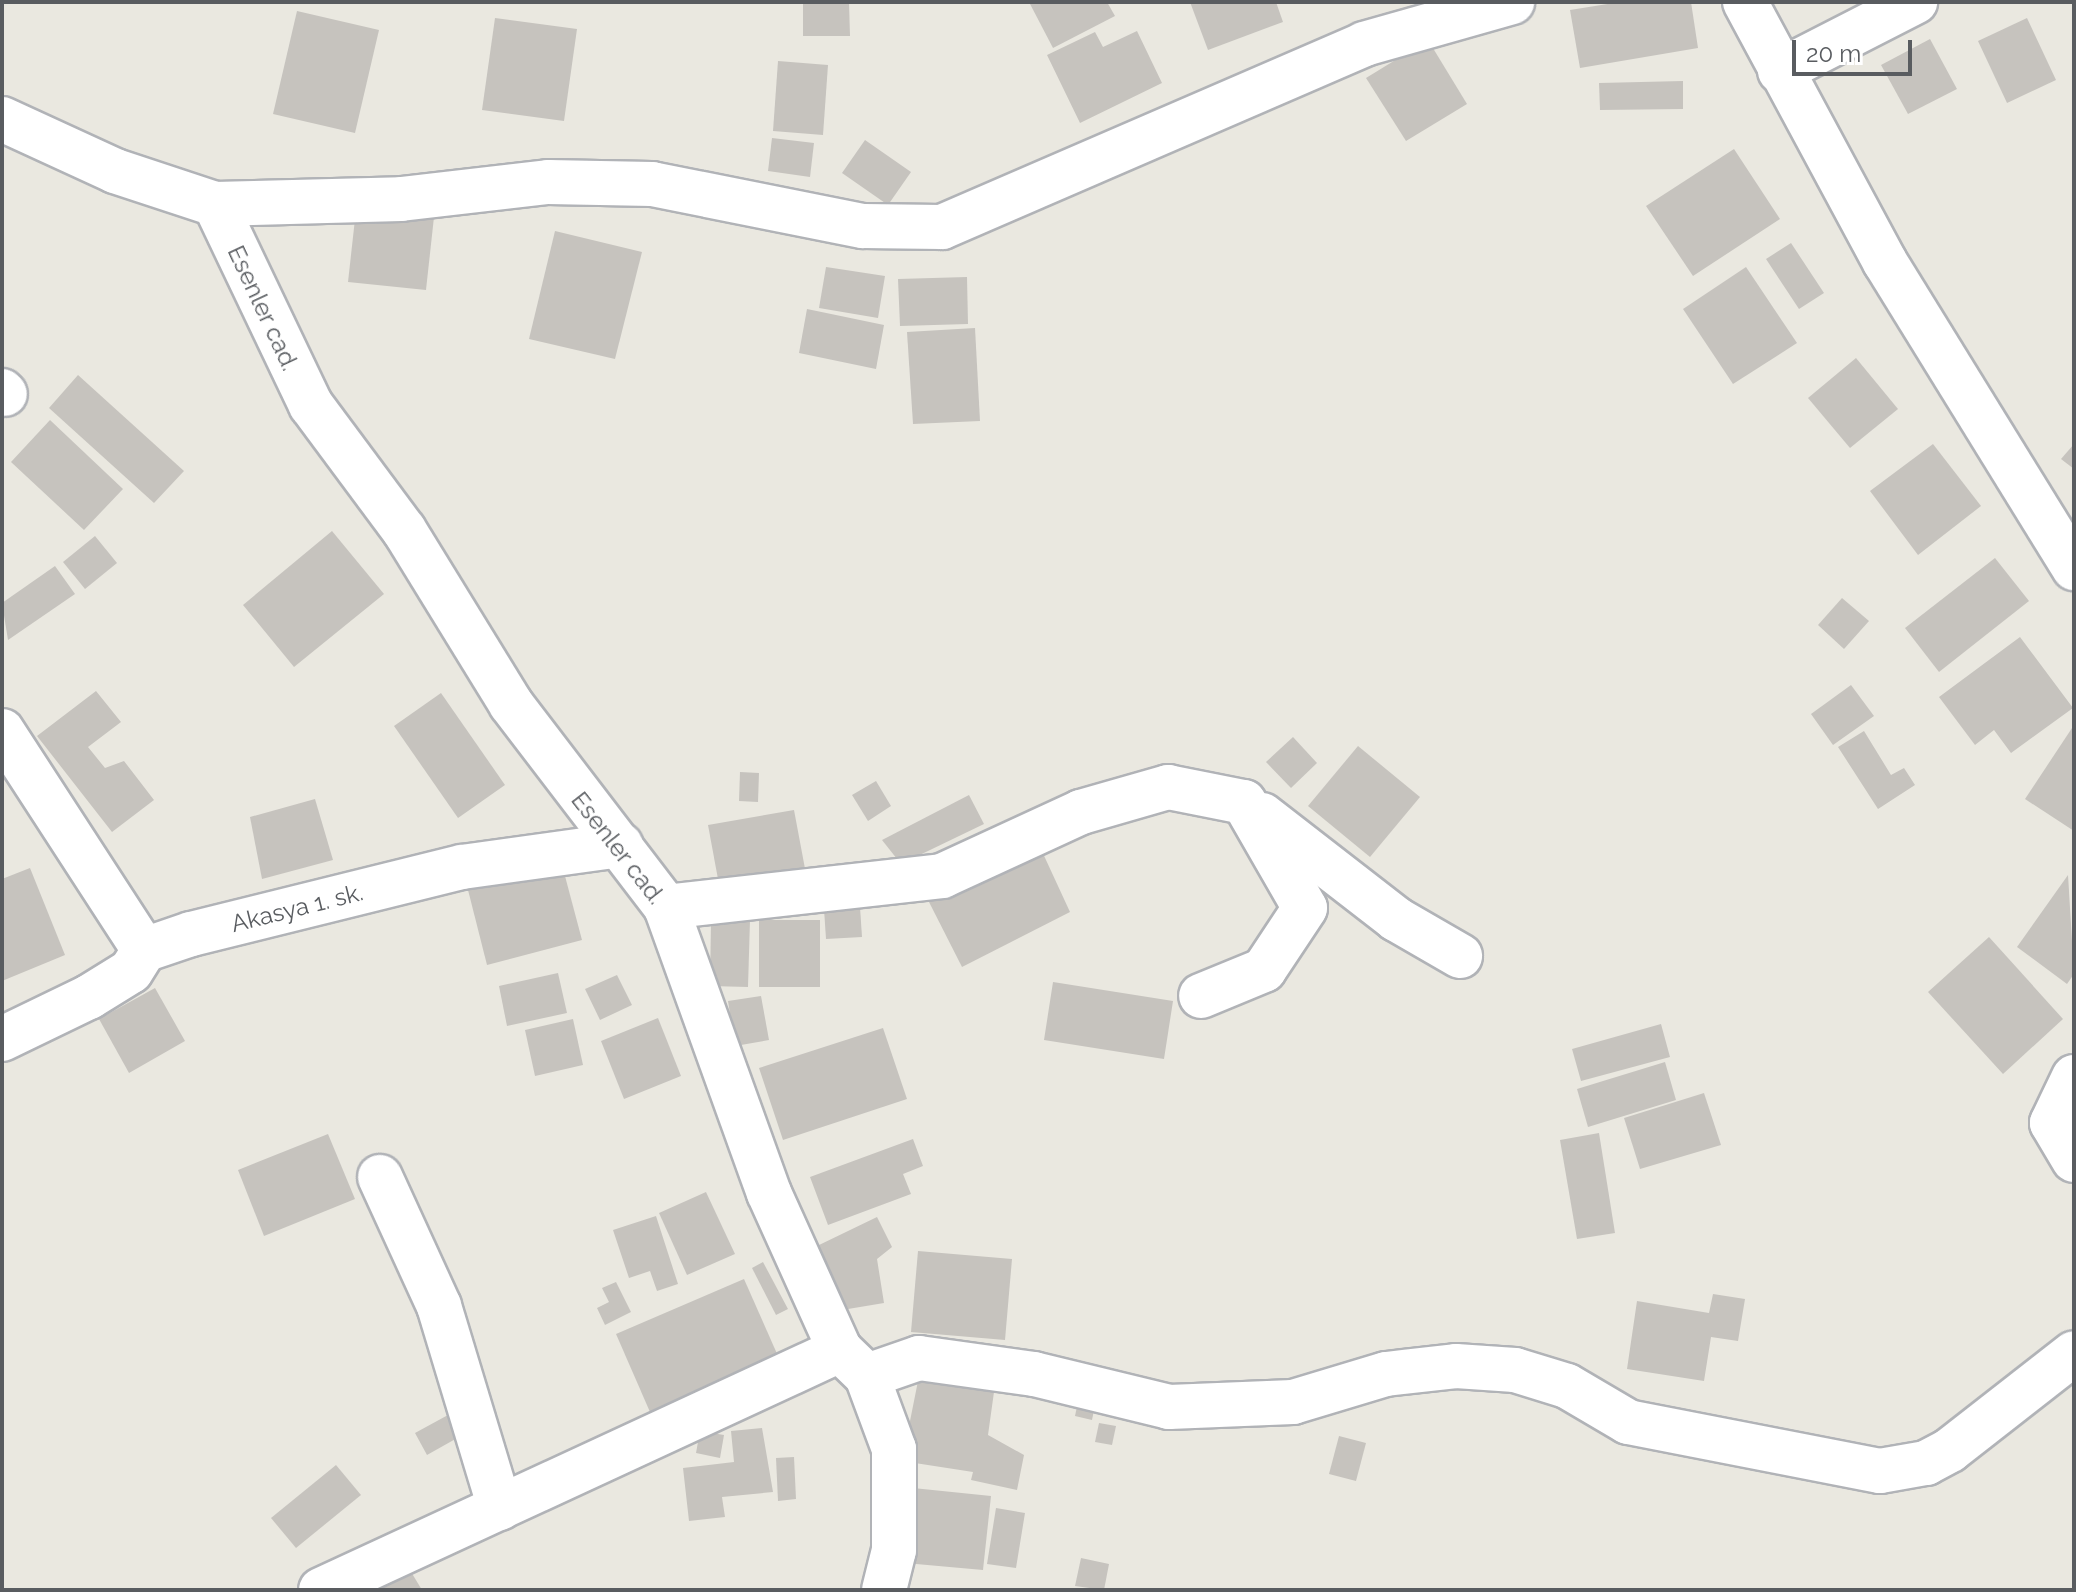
<!DOCTYPE html>
<html>
<head>
<meta charset="utf-8">
<style>
  body { margin:0 }
  #map { position:relative; width:2076px; height:1592px; overflow:hidden; background:#eae8e0; font-family:Raleway,sans-serif }
  div>[style] { position:absolute }
  .building>* { inset:0; background:#c6c3be }
  .roads { filter:drop-shadow(2px 0 #b1b3b7) drop-shadow(-2px 0 #b1b3b7) drop-shadow(0 2px #b1b3b7) drop-shadow(0 -2px #b1b3b7) }
  .minor>* { height:44px; margin:-22px; padding:0 22px; transform-origin:22px; border-radius:22px; background:#fff }
  span { translate:-50% -50%; white-space:nowrap; text-align:center; line-height:1.15; -webkit-text-stroke:6px #fff; paint-order:stroke }
  .street-label { font-size:24px; color:#595c60 }
  .frame { position:absolute; inset:0; border:4px solid #595c60; pointer-events:none }
  .scale { position:absolute; left:1792px; top:40px; width:120px; height:36px; box-sizing:border-box; border:4px solid #595c60; border-top:0; padding-left:10px; font-size:24px; line-height:28px; white-space:nowrap; color:#595c60; -webkit-text-stroke:6px #fff; paint-order:stroke }
</style>
</head>
<body>
<div id="map">
  <div class="building">
    <i style="clip-path:polygon(803px 2px,849px 2px,850px 36px,803px 36px)"></i>
    <i style="clip-path:polygon(1029px 2px,1107px 2px,1115px 16px,1053px 48px)"></i>
    <i style="clip-path:polygon(1190px 2px,1276px 2px,1283px 22px,1208px 50px)"></i>
    <i style="clip-path:polygon(1620px 2px,1691px 2px,1698px 48px,1580px 68px,1570px 10px)"></i>
    <i style="clip-path:polygon(297px 11px,379px 30px,355px 133px,273px 114px)"></i>
    <i style="clip-path:polygon(495px 18px,577px 29px,564px 121px,482px 110px)"></i>
    <i style="clip-path:polygon(2027px 18px,2056px 80px,2007px 103px,1978px 41px)"></i>
    <i style="clip-path:polygon(1137px 31px,1162px 83px,1080px 123px,1047px 55px,1095px 32px,1103px 47px)"></i>
    <i style="clip-path:polygon(1930px 39px,1957px 89px,1908px 114px,1881px 65px)"></i>
    <i style="clip-path:polygon(1428px 40px,1467px 104px,1406px 141px,1366px 78px)"></i>
    <i style="clip-path:polygon(778px 61px,828px 65px,823px 135px,773px 131px)"></i>
    <i style="clip-path:polygon(1683px 81px,1683px 109px,1600px 110px,1599px 83px)"></i>
    <i style="clip-path:polygon(772px 138px,814px 143px,810px 177px,768px 171px)"></i>
    <i style="clip-path:polygon(865px 140px,911px 172px,888px 205px,842px 173px)"></i>
    <i style="clip-path:polygon(1734px 149px,1780px 219px,1693px 276px,1646px 206px)"></i>
    <i style="clip-path:polygon(356px 210px,434px 217px,426px 290px,348px 282px)"></i>
    <i style="clip-path:polygon(555px 231px,642px 252px,615px 359px,529px 339px)"></i>
    <i style="clip-path:polygon(1791px 243px,1824px 293px,1799px 309px,1766px 259px)"></i>
    <i style="clip-path:polygon(826px 267px,885px 276px,878px 318px,819px 308px)"></i>
    <i style="clip-path:polygon(1746px 267px,1797px 343px,1733px 384px,1683px 309px)"></i>
    <i style="clip-path:polygon(967px 277px,968px 324px,900px 326px,898px 279px)"></i>
    <i style="clip-path:polygon(807px 309px,884px 325px,876px 369px,799px 353px)"></i>
    <i style="clip-path:polygon(975px 328px,980px 421px,913px 424px,907px 332px)"></i>
    <i style="clip-path:polygon(1856px 358px,1898px 409px,1850px 448px,1808px 398px)"></i>
    <i style="clip-path:polygon(78px 375px,184px 471px,154px 503px,49px 408px)"></i>
    <i style="clip-path:polygon(50px 420px,123px 489px,84px 530px,11px 462px)"></i>
    <i style="clip-path:polygon(1933px 444px,1981px 506px,1918px 555px,1870px 491px)"></i>
    <i style="clip-path:polygon(2074px 444px,2074px 469px,2061px 459px)"></i>
    <i style="clip-path:polygon(332px 531px,384px 594px,294px 667px,243px 605px)"></i>
    <i style="clip-path:polygon(95px 536px,117px 563px,85px 589px,63px 562px)"></i>
    <i style="clip-path:polygon(1995px 558px,2029px 601px,1939px 672px,1905px 628px)"></i>
    <i style="clip-path:polygon(55px 566px,75px 594px,8px 640px,2px 603px)"></i>
    <i style="clip-path:polygon(1842px 598px,1869px 621px,1844px 649px,1818px 625px)"></i>
    <i style="clip-path:polygon(2020px 637px,2073px 708px,2011px 753px,1994px 730px,1975px 745px,1939px 697px)"></i>
    <i style="clip-path:polygon(1851px 685px,1874px 716px,1833px 745px,1811px 714px)"></i>
    <i style="clip-path:polygon(96px 691px,121px 722px,88px 747px,105px 768px,124px 761px,154px 800px,112px 832px,37px 736px)"></i>
    <i style="clip-path:polygon(441px 693px,505px 785px,458px 818px,394px 726px)"></i>
    <i style="clip-path:polygon(2074px 725px,2074px 831px,2025px 799px)"></i>
    <i style="clip-path:polygon(1864px 731px,1891px 775px,1904px 768px,1915px 785px,1878px 809px,1838px 747px)"></i>
    <i style="clip-path:polygon(1293px 737px,1317px 763px,1291px 788px,1266px 762px)"></i>
    <i style="clip-path:polygon(1358px 746px,1420px 797px,1370px 857px,1308px 806px)"></i>
    <i style="clip-path:polygon(740px 772px,759px 773px,758px 802px,739px 801px)"></i>
    <i style="clip-path:polygon(876px 781px,891px 806px,868px 821px,852px 795px)"></i>
    <i style="clip-path:polygon(969px 795px,984px 824px,901px 864px,882px 840px)"></i>
    <i style="clip-path:polygon(315px 799px,333px 860px,262px 879px,250px 817px)"></i>
    <i style="clip-path:polygon(794px 810px,806px 874px,720px 890px,708px 825px)"></i>
    <i style="clip-path:polygon(1040px 847px,1070px 912px,962px 967px,929px 902px)"></i>
    <i style="clip-path:polygon(561px 861px,582px 940px,487px 965px,467px 886px)"></i>
    <i style="clip-path:polygon(30px 868px,65px 955px,2px 981px,2px 879px)"></i>
    <i style="clip-path:polygon(2068px 875px,2074px 974px,2067px 984px,2017px 947px)"></i>
    <i style="clip-path:polygon(859px 892px,862px 937px,826px 939px,823px 894px)"></i>
    <i style="clip-path:polygon(711px 920px,750px 920px,748px 987px,710px 986px)"></i>
    <i style="clip-path:polygon(759px 920px,820px 920px,820px 987px,759px 987px)"></i>
    <i style="clip-path:polygon(1989px 937px,2063px 1019px,2003px 1074px,1928px 992px)"></i>
    <i style="clip-path:polygon(558px 973px,567px 1013px,507px 1026px,499px 986px)"></i>
    <i style="clip-path:polygon(617px 975px,632px 1005px,600px 1020px,585px 989px)"></i>
    <i style="clip-path:polygon(1053px 982px,1173px 1001px,1164px 1059px,1044px 1040px)"></i>
    <i style="clip-path:polygon(155px 988px,185px 1041px,129px 1073px,99px 1019px)"></i>
    <i style="clip-path:polygon(761px 996px,769px 1040px,735px 1046px,728px 1001px)"></i>
    <i style="clip-path:polygon(658px 1018px,681px 1076px,624px 1099px,601px 1041px)"></i>
    <i style="clip-path:polygon(573px 1019px,583px 1065px,535px 1076px,525px 1030px)"></i>
    <i style="clip-path:polygon(1661px 1024px,1670px 1057px,1581px 1081px,1572px 1049px)"></i>
    <i style="clip-path:polygon(883px 1028px,907px 1099px,783px 1140px,759px 1068px)"></i>
    <i style="clip-path:polygon(1665px 1062px,1676px 1100px,1588px 1127px,1577px 1089px)"></i>
    <i style="clip-path:polygon(1704px 1093px,1721px 1145px,1640px 1169px,1624px 1118px)"></i>
    <i style="clip-path:polygon(1599px 1133px,1615px 1233px,1577px 1239px,1560px 1140px)"></i>
    <i style="clip-path:polygon(328px 1134px,355px 1199px,264px 1236px,238px 1170px)"></i>
    <i style="clip-path:polygon(913px 1139px,923px 1166px,903px 1174px,911px 1194px,828px 1225px,810px 1177px)"></i>
    <i style="clip-path:polygon(706px 1192px,735px 1254px,687px 1275px,659px 1213px)"></i>
    <i style="clip-path:polygon(656px 1216px,678px 1284px,657px 1291px,650px 1271px,629px 1278px,613px 1230px)"></i>
    <i style="clip-path:polygon(877px 1217px,892px 1247px,877px 1259px,884px 1303px,848px 1309px,817px 1246px)"></i>
    <i style="clip-path:polygon(918px 1251px,1012px 1259px,1005px 1340px,911px 1332px)"></i>
    <i style="clip-path:polygon(763px 1262px,788px 1309px,776px 1315px,752px 1268px)"></i>
    <i style="clip-path:polygon(744px 1279px,778px 1356px,650px 1412px,616px 1334px)"></i>
    <i style="clip-path:polygon(616px 1282px,631px 1312px,605px 1325px,597px 1308px,609px 1302px,602px 1288px)"></i>
    <i style="clip-path:polygon(1713px 1294px,1745px 1299px,1738px 1341px,1711px 1337px,1704px 1381px,1627px 1369px,1637px 1301px,1709px 1313px)"></i>
    <i style="clip-path:polygon(919px 1376px,994px 1392px,988px 1435px,1024px 1455px,1017px 1490px,971px 1480px,973px 1472px,902px 1461px)"></i>
    <i style="clip-path:polygon(1079px 1397px,1096px 1400px,1092px 1420px,1075px 1416px)"></i>
    <i style="clip-path:polygon(448px 1415px,459px 1437px,427px 1455px,415px 1433px)"></i>
    <i style="clip-path:polygon(1099px 1423px,1116px 1426px,1112px 1445px,1095px 1442px)"></i>
    <i style="clip-path:polygon(762px 1428px,773px 1492px,722px 1497px,725px 1517px,689px 1521px,683px 1468px,734px 1462px,731px 1431px)"></i>
    <i style="clip-path:polygon(700px 1431px,724px 1435px,720px 1458px,696px 1453px)"></i>
    <i style="clip-path:polygon(1339px 1436px,1366px 1443px,1356px 1481px,1329px 1474px)"></i>
    <i style="clip-path:polygon(794px 1457px,796px 1499px,778px 1501px,776px 1458px)"></i>
    <i style="clip-path:polygon(336px 1465px,361px 1495px,296px 1548px,271px 1518px)"></i>
    <i style="clip-path:polygon(913px 1488px,991px 1496px,983px 1570px,905px 1563px)"></i>
    <i style="clip-path:polygon(996px 1508px,1025px 1513px,1016px 1568px,987px 1564px)"></i>
    <i style="clip-path:polygon(1081px 1558px,1109px 1564px,1104px 1590px,1075px 1586px)"></i>
    <i style="clip-path:polygon(405px 1562px,422px 1590px,385px 1590px,378px 1578px)"></i>
  </div>
  <div class="roads">
    <div class="minor">
      <i style="left:1745px;top:2px;width:295px;rotate:61.7deg"></i>
      <i style="left:1885px;top:262px;width:360px;rotate:58.3deg"></i>
      <i style="left:1780px;top:71px;width:152px;rotate:-27.1deg"></i>
      <i style="left:2px;top:119px;width:124px;rotate:24.7deg"></i>
      <i style="left:115px;top:171px;width:105px;rotate:18.3deg"></i>
      <i style="left:215px;top:204px;width:186px;rotate:-1.5deg"></i>
      <i style="left:401px;top:199px;width:148px;rotate:-6.6deg"></i>
      <i style="left:548px;top:182px;width:104px;rotate:1.1deg"></i>
      <i style="left:652px;top:184px;width:215px;rotate:11.3deg"></i>
      <i style="left:863px;top:226px;width:79px;rotate:0.7deg"></i>
      <i style="left:942px;top:227px;width:460px;rotate:-23.4deg"></i>
      <i style="left:1364px;top:44px;width:154px;rotate:-15.8deg"></i>
      <i style="left:215px;top:204px;width:223px;rotate:64.5deg"></i>
      <i style="left:311px;top:405px;width:156px;rotate:53.4deg"></i>
      <i style="left:404px;top:530px;width:204px;rotate:58.4deg"></i>
      <i style="left:511px;top:704px;width:255px;rotate:52.6deg"></i>
      <i style="left:666px;top:907px;width:304px;rotate:70.2deg"></i>
      <i style="left:769px;top:1193px;width:172px;rotate:65.7deg"></i>
      <i style="left:840px;top:1350px;width:37px;rotate:44deg"></i>
      <i style="left:867px;top:1376px;width:78px;rotate:69.7deg"></i>
      <i style="left:894px;top:1449px;width:101px;rotate:90deg"></i>
      <i style="left:894px;top:1550px;width:41px;rotate:104deg"></i>
      <i style="left:2px;top:391px;width:4px;rotate:45deg"></i>
      <i style="left:2px;top:731px;width:261px;rotate:57deg"></i>
      <i style="left:1262px;top:815px;width:170px;rotate:37.8deg"></i>
      <i style="left:1396px;top:919px;width:74px;rotate:30deg"></i>
      <i style="left:666px;top:907px;width:278px;rotate:-6.4deg"></i>
      <i style="left:942px;top:876px;width:153px;rotate:-24.7deg"></i>
      <i style="left:1081px;top:812px;width:91px;rotate:-16deg"></i>
      <i style="left:1168px;top:787px;width:77px;rotate:11.2deg"></i>
      <i style="left:1244px;top:802px;width:122px;rotate:60.1deg"></i>
      <i style="left:1305px;top:908px;width:74px;rotate:123.5deg"></i>
      <i style="left:1264px;top:970px;width:68px;rotate:157.6deg"></i>
      <i style="left:2px;top:1039px;width:97px;rotate:-25.8deg"></i>
      <i style="left:89px;top:997px;width:49px;rotate:-31.8deg"></i>
      <i style="left:131px;top:971px;width:25px;rotate:-58deg"></i>
      <i style="left:144px;top:950px;width:50px;rotate:-18.8deg"></i>
      <i style="left:191px;top:934px;width:279px;rotate:-13.9deg"></i>
      <i style="left:462px;top:867px;width:160px;rotate:-7.9deg"></i>
      <i style="left:2074px;top:1077px;width:51px;rotate:115.6deg"></i>
      <i style="left:2052px;top:1123px;width:43px;rotate:59.3deg"></i>
      <i style="left:380px;top:1177px;width:142px;rotate:65.4deg"></i>
      <i style="left:439px;top:1306px;width:211px;rotate:73.2deg"></i>
      <i style="left:867px;top:1376px;width:55px;rotate:-19.1deg"></i>
      <i style="left:919px;top:1358px;width:116px;rotate:7.9deg"></i>
      <i style="left:1034px;top:1374px;width:139px;rotate:13.7deg"></i>
      <i style="left:1169px;top:1407px;width:124px;rotate:-2.3deg"></i>
      <i style="left:1293px;top:1402px;width:97px;rotate:-16.8deg"></i>
      <i style="left:1386px;top:1374px;width:70px;rotate:-6.5deg"></i>
      <i style="left:1456px;top:1366px;width:59px;rotate:3.9deg"></i>
      <i style="left:1515px;top:1370px;width:54px;rotate:17.1deg"></i>
      <i style="left:1567px;top:1386px;width:71px;rotate:30.5deg"></i>
      <i style="left:1628px;top:1422px;width:257px;rotate:11deg"></i>
      <i style="left:1880px;top:1471px;width:47px;rotate:-9.9deg"></i>
      <i style="left:1926px;top:1463px;width:27px;rotate:-28deg"></i>
      <i style="left:1950px;top:1450px;width:157px;rotate:-38deg"></i>
      <i style="left:321px;top:1590px;width:572px;rotate:-24.82deg"></i>
    </div>
  </div>
  <div class="street-label">
    <span style="left:263px;top:308px;rotate:65deg">Esenler cad.</span>
    <span style="left:618px;top:848px;rotate:52deg">Esenler cad.</span>
    <span style="left:297px;top:908px;rotate:-14deg">Akasya 1. sk.</span>
  </div>
  <div class="frame"></div>
  <div class="scale">20 m</div>
</div>
</body>
</html>
